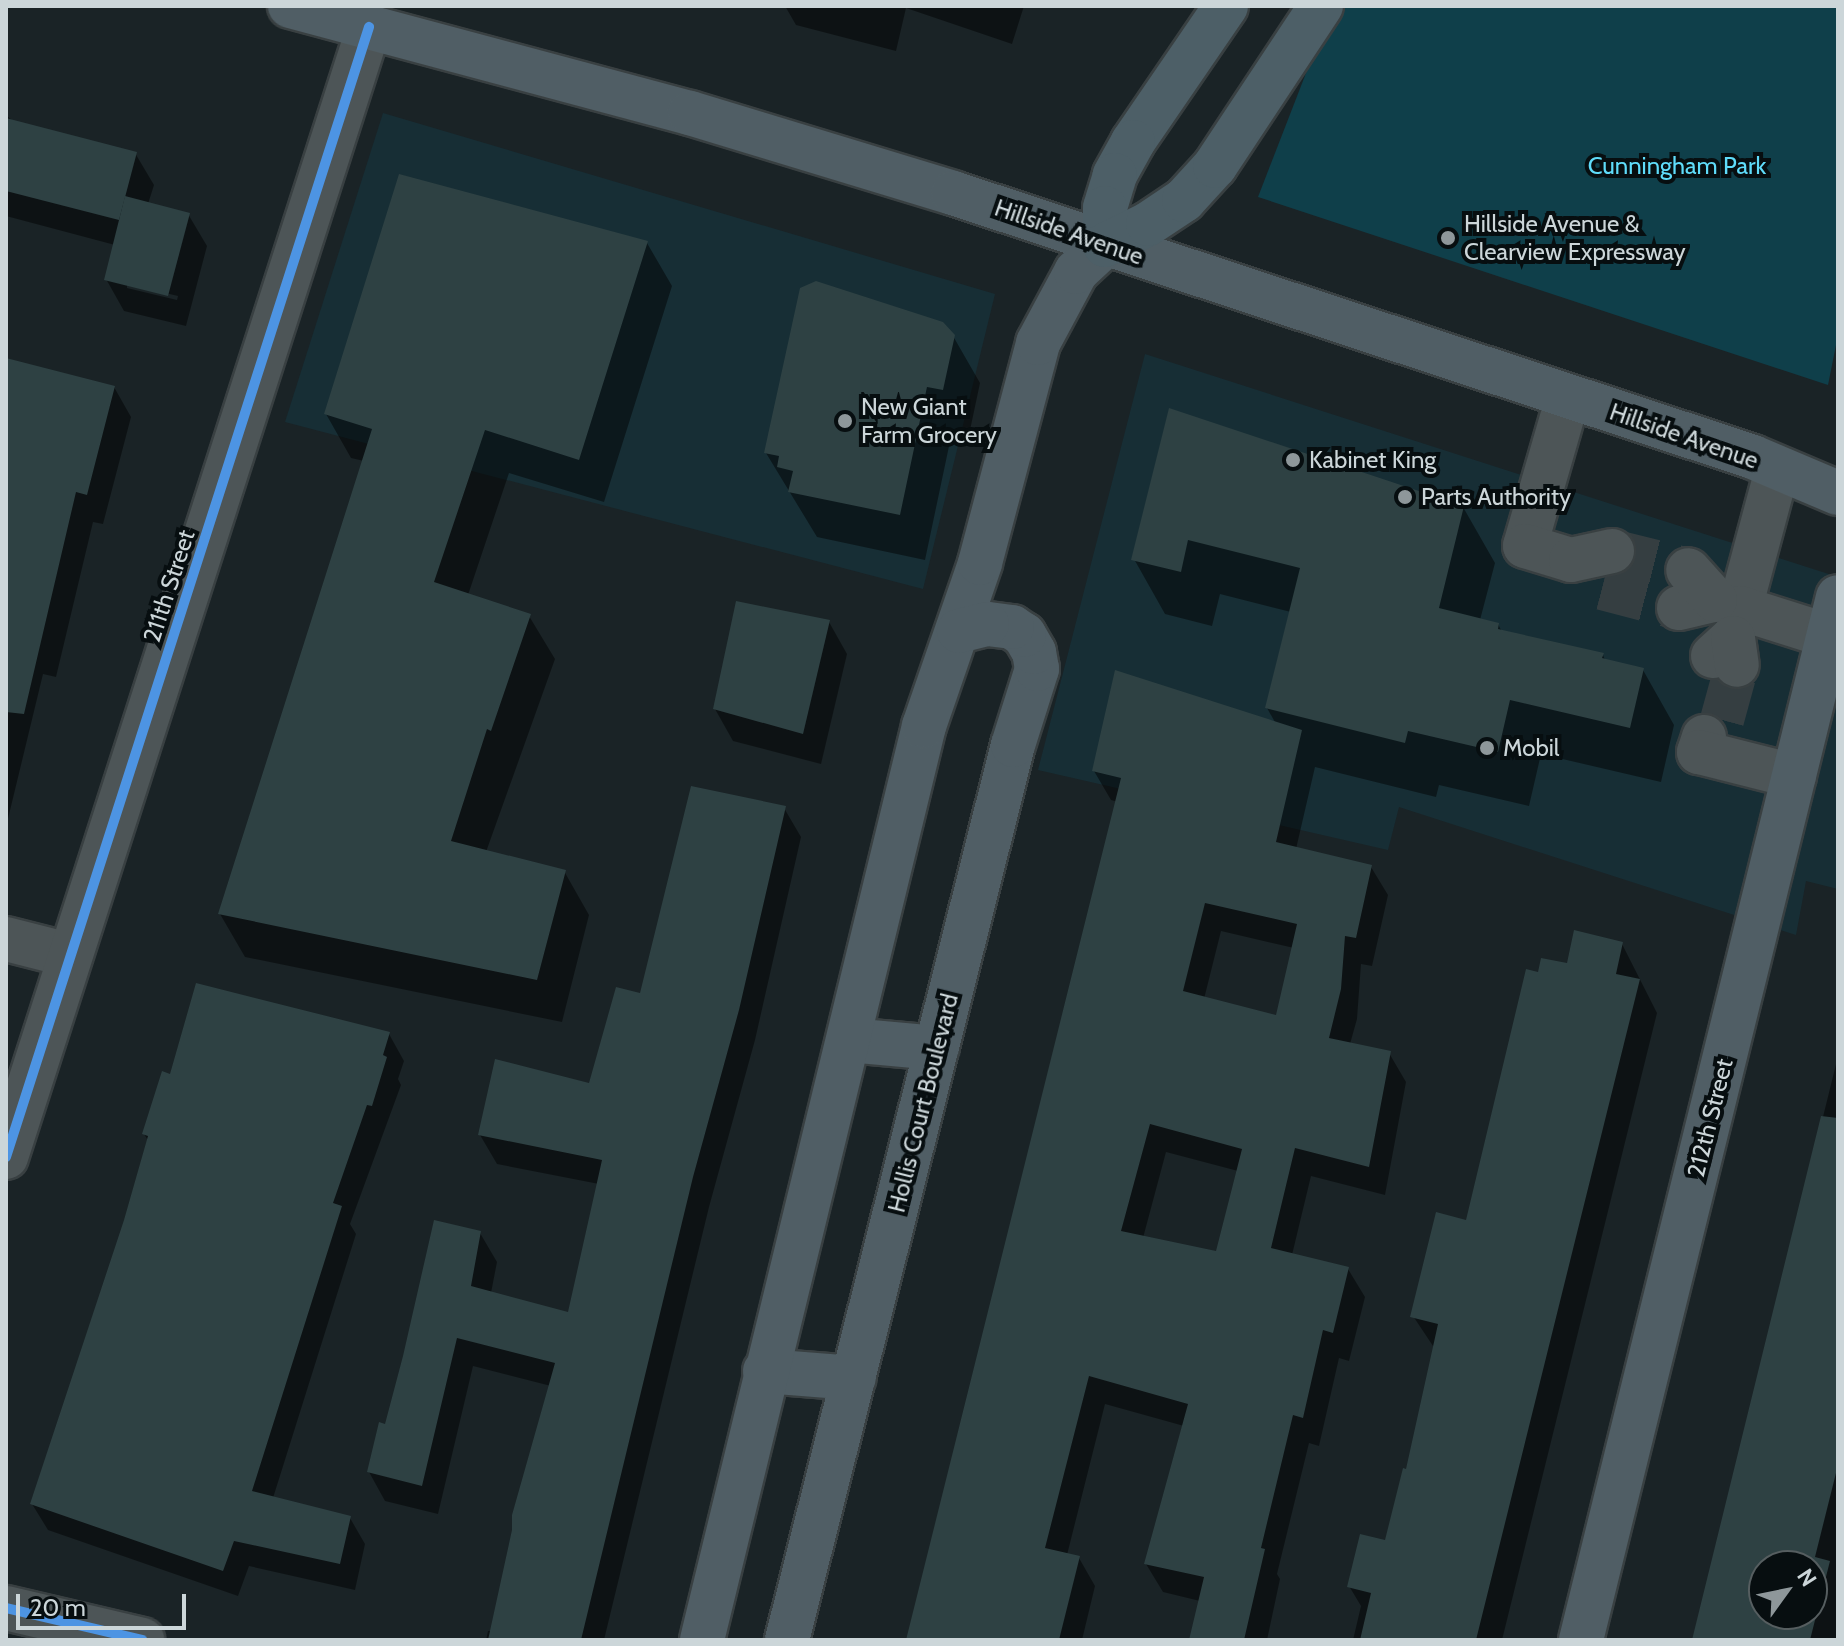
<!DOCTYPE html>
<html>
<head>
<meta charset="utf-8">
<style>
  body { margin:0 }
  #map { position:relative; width:1844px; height:1646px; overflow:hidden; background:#1a2326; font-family:Cabin,sans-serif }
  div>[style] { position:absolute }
  .built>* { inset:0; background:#172e35 }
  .green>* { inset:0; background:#0f3f4a }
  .shadow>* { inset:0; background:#0007 }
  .building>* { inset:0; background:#2e4143 }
  .minor-tunnel>* { height:44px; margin-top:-22px; transform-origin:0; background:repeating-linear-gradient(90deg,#353e41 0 44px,transparent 0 66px) }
  .roads { filter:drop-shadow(2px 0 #394042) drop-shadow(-2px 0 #394042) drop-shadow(0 2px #394042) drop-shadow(0 -2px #394042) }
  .minor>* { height:44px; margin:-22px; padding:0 22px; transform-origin:22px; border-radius:22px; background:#4d5557 }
  .major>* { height:44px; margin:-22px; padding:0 22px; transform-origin:22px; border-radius:22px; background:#505e65 }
  .highway>* { height:44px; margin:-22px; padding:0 22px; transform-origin:22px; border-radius:22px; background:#4d5f67 }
  .cycleway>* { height:10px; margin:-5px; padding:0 5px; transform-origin:5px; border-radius:5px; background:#4d94e3 }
  .dots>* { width:22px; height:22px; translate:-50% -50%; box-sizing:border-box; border:4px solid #070e10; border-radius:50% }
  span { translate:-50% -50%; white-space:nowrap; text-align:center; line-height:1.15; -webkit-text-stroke:8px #070e10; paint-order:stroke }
  .park-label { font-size:24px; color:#5fdcfa }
  .poi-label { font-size:24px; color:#ccd6d9 }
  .left { translate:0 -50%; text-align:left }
  .street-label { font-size:24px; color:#ccd6d9 }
  .frame { position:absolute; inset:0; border:8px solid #ccd6d9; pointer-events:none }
  .north { position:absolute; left:1748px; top:1550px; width:80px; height:80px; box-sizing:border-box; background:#070e10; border:2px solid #565e60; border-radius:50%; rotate:57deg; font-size:22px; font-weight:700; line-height:32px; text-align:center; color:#ccd6d9 }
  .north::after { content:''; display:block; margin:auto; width:28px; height:36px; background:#8e979a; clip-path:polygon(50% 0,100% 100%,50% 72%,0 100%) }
  .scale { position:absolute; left:16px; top:1594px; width:170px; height:36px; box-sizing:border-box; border:4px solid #ccd6d9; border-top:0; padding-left:10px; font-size:24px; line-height:28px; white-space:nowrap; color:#ccd6d9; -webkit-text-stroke:6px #070e10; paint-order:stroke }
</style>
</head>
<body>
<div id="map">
  <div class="built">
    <i style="clip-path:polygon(383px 113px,995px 294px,923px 589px,285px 422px)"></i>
    <i style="clip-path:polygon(1145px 354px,1838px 577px,1838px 889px,1806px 881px,1796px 935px,1399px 807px,1388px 850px,1038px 770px)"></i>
  </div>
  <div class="green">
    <i style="clip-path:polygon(1332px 6px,1838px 6px,1838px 335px,1828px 385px,1258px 197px)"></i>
  </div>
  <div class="shadow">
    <i style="clip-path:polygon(785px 6px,784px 6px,1024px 6px,1012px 44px,906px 8px,896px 51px,796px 25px)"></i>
    <i style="clip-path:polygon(evenodd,6px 115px,14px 122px,135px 153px,154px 185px,148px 204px,188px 214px,207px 246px,186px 326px,124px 311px,106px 279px,115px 245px,6px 216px,6px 115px,127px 284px,178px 296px,177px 300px,127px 288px,127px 284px)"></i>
    <i style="clip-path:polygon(647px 243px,672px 286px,604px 502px,509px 473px,468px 595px,529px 616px,555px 659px,486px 852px,564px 871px,589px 915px,562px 1022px,245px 957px,220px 914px,364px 461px,351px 458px,326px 414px)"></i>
    <i style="clip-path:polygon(953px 336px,980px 383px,969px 435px,952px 432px,925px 560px,817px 537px,766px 453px)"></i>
    <i style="clip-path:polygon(6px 375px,114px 387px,131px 417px,103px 524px,93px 522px,56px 677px,43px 674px,6px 827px)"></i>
    <i style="clip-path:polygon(evenodd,1171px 410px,1463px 507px,1495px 563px,1480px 620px,1498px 624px,1502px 632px,1603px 655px,1605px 660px,1643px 670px,1674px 725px,1661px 782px,1541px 754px,1529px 806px,1439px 785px,1436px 797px,1315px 767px,1296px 849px,1371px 867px,1388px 895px,1372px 966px,1361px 964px,1357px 1019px,1350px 1044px,1389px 1053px,1406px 1082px,1385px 1195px,1311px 1176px,1292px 1255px,1348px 1269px,1365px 1297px,1349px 1361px,1339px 1358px,1319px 1446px,1309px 1443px,1277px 1574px,1280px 1579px,1267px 1640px,1191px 1640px,1200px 1601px,1163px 1592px,1146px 1564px,1184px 1426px,1105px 1404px,1067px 1555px,1079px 1558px,1095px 1586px,1082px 1640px,909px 1640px,1118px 802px,1111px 800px,1094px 771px,1276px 724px,1267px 708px,1291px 612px,1220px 594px,1212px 626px,1165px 614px,1134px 559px,1171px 410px,1221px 931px,1294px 948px,1278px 1017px,1204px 999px,1221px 931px,1171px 410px,1166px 1152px,1238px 1171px,1217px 1254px,1143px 1238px,1166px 1152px)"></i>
    <i style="clip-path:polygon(829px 622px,847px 654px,821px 764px,733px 741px,715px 709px)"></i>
    <i style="clip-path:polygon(784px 808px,801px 837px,755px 1040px,709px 1207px,604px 1640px,486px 1640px,488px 1631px,492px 1631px,551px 1386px,473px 1366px,438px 1514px,385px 1501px,369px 1472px,386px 1426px,480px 1233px,497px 1262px,491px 1293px,569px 1314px,599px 1184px,497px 1164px,480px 1135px,591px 1085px,641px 995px)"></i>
    <i style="clip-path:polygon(1622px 944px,1657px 1013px,1502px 1640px,1353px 1640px,1361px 1606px,1349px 1586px,1386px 1543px,1408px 1471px,1435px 1349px,1413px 1316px,1468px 1222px,1539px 974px)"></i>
    <i style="clip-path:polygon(389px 1034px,404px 1061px,398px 1079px,401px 1085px,350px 1224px,356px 1234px,273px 1498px,350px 1518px,365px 1544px,355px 1590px,249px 1566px,238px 1596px,48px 1530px,32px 1504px,126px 1220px,149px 1142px,144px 1134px,171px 1077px)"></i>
    <i style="clip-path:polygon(evenodd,1838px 1056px,1838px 1640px,1694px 1640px,1838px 1056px,1764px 1566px,1812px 1566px,1812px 1614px,1764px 1614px,1764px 1566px)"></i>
  </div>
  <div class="building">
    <i style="clip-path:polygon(6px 118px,137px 152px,119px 220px,6px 191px)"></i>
    <i style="clip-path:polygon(399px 174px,648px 241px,579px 460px,485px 430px,434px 582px,531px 614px,491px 731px,487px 729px,451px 841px,566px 870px,537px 980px,218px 914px,372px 429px,324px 414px)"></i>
    <i style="clip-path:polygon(125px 196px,190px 213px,168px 296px,104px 280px)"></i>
    <i style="clip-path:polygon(816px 281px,943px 322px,955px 335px,943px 390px,927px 387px,900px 515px,788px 492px,793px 471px,777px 467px,779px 456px,764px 453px,800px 288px)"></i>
    <i style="clip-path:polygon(6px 358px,115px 386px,87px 495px,76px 492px,24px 714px,6px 712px)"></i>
    <i style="clip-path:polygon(1169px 408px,1464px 506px,1439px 608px,1499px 623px,1498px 629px,1604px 653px,1602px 658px,1644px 668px,1630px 728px,1510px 700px,1498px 752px,1408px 731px,1405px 743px,1265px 708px,1300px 568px,1188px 540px,1181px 572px,1131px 560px)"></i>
    <i style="clip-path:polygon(736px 601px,830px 620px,803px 734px,713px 709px)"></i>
    <i style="clip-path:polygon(evenodd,1115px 670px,1302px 730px,1276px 842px,1372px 865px,1356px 938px,1345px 936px,1341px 989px,1329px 1038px,1391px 1051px,1369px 1167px,1295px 1148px,1271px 1248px,1349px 1267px,1333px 1333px,1323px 1330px,1303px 1418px,1293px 1415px,1261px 1548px,1265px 1549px,1244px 1640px,1189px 1640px,1204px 1577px,1144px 1564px,1188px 1404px,1089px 1376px,1045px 1548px,1080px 1556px,1059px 1640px,906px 1640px,1121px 778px,1092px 771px,1115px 670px,1205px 903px,1297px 924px,1276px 1015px,1183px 991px,1205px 903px,1115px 670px,1150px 1124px,1242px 1149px,1216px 1251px,1121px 1231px,1150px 1124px)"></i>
    <i style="clip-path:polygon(691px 786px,786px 806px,739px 1010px,693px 1177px,581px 1640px,488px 1640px,512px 1530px,512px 1515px,555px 1363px,457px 1338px,422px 1486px,367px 1472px,379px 1422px,385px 1424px,403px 1356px,434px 1220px,481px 1231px,471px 1286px,568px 1312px,602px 1160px,478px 1135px,495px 1059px,589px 1083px,616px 987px,640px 993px)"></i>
    <i style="clip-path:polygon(1574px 930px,1623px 942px,1616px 974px,1640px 979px,1476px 1640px,1360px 1640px,1371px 1593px,1347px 1587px,1360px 1534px,1385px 1540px,1403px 1468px,1406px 1469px,1438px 1324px,1410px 1317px,1436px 1212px,1466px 1220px,1526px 969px,1538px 972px,1541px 958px,1567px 963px)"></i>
    <i style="clip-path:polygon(196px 983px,390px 1032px,383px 1055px,387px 1057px,372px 1106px,367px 1105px,333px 1203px,342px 1206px,252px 1491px,351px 1516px,340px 1564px,234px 1541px,223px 1571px,30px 1504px,124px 1220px,148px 1136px,142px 1134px,162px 1071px,170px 1074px)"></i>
    <i style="clip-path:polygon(evenodd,1821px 1116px,1838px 1118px,1838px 1465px,1815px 1557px,1830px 1561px,1810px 1640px,1692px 1640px,1821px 1116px,1764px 1566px,1812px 1566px,1812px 1614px,1764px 1614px,1764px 1566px)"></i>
  </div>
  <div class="minor-tunnel">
    <i style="left:1612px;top:551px;width:78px;rotate:14deg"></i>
    <i style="left:1602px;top:588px;width:80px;rotate:14.6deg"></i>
    <i style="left:1722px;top:720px;width:57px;rotate:-74.7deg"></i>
  </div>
  <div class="roads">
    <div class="minor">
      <i style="left:1568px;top:397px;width:155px;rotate:106.1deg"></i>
      <i style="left:1525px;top:546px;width:48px;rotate:16.9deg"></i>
      <i style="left:1571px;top:560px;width:42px;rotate:-12.4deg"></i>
      <i style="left:1777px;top:470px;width:143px;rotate:105deg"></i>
      <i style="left:1740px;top:608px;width:93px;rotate:17.5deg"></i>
      <i style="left:1679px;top:608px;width:37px;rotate:-13deg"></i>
      <i style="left:1715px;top:600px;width:40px;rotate:-132deg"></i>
      <i style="left:1713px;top:656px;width:27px;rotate:-42deg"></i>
      <i style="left:1733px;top:638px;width:27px;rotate:82deg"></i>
      <i style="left:1704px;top:737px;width:16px;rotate:108deg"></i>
      <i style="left:1699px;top:752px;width:98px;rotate:14.2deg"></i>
      <i style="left:6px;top:939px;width:65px;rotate:14.3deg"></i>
      <i style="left:6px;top:1157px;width:1187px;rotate:-72.19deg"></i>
      <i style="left:6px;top:1608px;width:140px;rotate:13.2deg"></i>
    </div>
    <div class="major">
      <i style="left:290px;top:6px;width:414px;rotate:15deg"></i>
      <i style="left:690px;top:113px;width:275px;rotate:16.9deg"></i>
      <i style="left:953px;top:193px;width:842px;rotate:18.26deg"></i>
      <i style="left:1753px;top:457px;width:92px;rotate:23deg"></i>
      <i style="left:849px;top:1040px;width:88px;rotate:5.2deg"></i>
      <i style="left:765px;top:1371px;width:89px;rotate:4.5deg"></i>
      <i style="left:702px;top:1640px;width:941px;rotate:-76.35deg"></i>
      <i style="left:924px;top:726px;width:172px;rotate:-71deg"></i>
      <i style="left:980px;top:563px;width:228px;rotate:-75.2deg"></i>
      <i style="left:1038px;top:343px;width:81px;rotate:-61.8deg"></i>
      <i style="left:1076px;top:272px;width:40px;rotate:-43deg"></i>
      <i style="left:787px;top:1640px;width:923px;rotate:-75.83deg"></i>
      <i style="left:1013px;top:745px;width:80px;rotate:-72.5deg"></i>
      <i style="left:1037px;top:669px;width:17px;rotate:-100deg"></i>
      <i style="left:1034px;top:652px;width:20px;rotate:-120deg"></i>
      <i style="left:1024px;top:635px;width:14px;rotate:-146deg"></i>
      <i style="left:1012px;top:627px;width:25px;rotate:-173deg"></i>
      <i style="left:987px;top:624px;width:29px;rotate:166deg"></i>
      <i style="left:1581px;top:1640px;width:1074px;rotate:-76.16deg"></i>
    </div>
    <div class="highway">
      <i style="left:1226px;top:6px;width:165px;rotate:124.4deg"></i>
      <i style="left:1133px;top:142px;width:38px;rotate:119deg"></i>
      <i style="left:1115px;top:175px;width:34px;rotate:107deg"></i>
      <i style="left:1105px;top:208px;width:37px;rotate:90deg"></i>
      <i style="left:1105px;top:245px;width:48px;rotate:-26deg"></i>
      <i style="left:1148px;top:224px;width:43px;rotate:-33.7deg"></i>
      <i style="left:1184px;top:200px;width:46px;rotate:-47.6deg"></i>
      <i style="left:1215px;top:166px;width:192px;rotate:-56.5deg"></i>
    </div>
  </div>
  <div class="cycleway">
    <i style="left:6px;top:1157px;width:1187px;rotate:-72.19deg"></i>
    <i style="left:6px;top:1608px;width:140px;rotate:13.2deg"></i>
  </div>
  <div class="dots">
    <i style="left:1448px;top:238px;background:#8e979a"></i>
    <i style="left:845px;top:421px;background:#8e979a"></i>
    <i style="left:1293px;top:460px;background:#8e979a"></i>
    <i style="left:1405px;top:497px;background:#8e979a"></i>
    <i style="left:1487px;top:748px;background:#8e979a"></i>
  </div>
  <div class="park-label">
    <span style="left:1677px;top:166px">Cunningham Park</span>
  </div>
  <div class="poi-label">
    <span class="left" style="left:1464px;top:238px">Hillside Avenue &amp;<br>Clearview Expressway</span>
    <span class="left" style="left:861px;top:421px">New Giant<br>Farm Grocery</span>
    <span class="left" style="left:1309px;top:460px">Kabinet King</span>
    <span class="left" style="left:1421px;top:497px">Parts Authority</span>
    <span class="left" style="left:1503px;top:748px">Mobil</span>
  </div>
  <div class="street-label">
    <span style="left:1069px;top:232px;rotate:19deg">Hillside Avenue</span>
    <span style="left:1684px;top:436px;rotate:19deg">Hillside Avenue</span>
    <span style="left:169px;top:586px;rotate:-72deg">211th Street</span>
    <span style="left:923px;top:1103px;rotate:-76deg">Hollis Court Boulevard</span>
    <span style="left:1710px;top:1118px;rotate:-76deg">212th Street</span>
  </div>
  <div class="frame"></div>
  <div class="north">N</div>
  <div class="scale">20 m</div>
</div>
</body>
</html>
